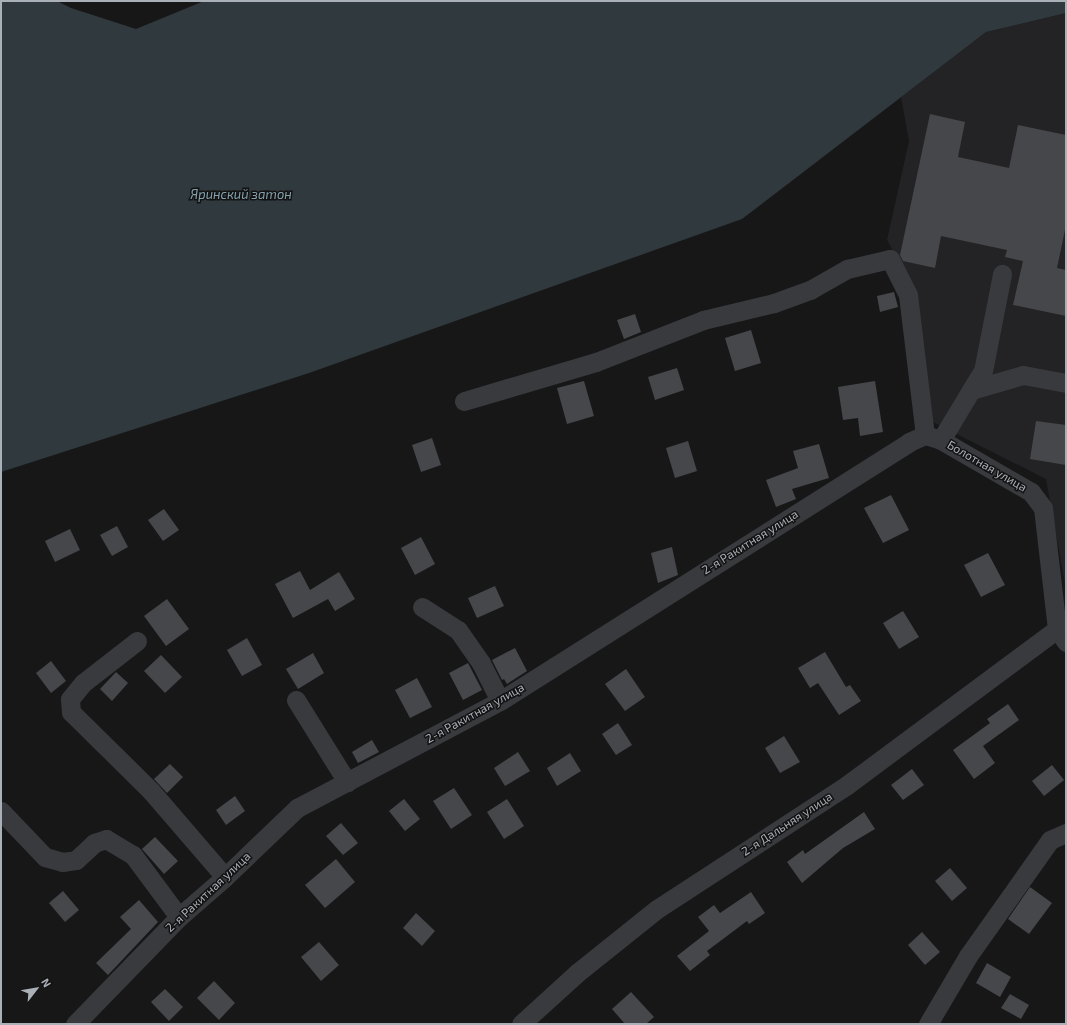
<!DOCTYPE html>
<html>
<head>
<meta charset="utf-8">
<style>
  body { margin:0 }
  #map { position:relative; width:1067px; height:1025px; overflow:hidden; background:#171718; font-family:"Exo 2",sans-serif }
  div>[style] { position:absolute }
  .built>* { inset:0; background:#232325 }
  .water>* { inset:0; background:#30393d }
  .building>* { inset:0; background:#46474b }
  .minor>* { height:19px; margin:-9.5px; padding:0 9.5px; transform-origin:9.5px; border-radius:9.5px; background:#383a3d }
  span { translate:-50% -50%; white-space:nowrap; text-align:center; line-height:1.15; -webkit-text-stroke:3px #121213; paint-order:stroke }
  .street-label { font-size:12px; color:#aab0b7 }
  .water-label { font-size:13px; color:#84a2ae; font-style:italic }
  .frame { position:absolute; inset:0; border:2px solid #aab0b7; pointer-events:none }
  .north { position:absolute; left:16px; top:969px; width:40px; height:40px; -webkit-text-stroke:3px #121213; paint-order:stroke; rotate:59deg; font-size:11px; font-weight:700; line-height:16px; text-align:center; color:#aab0b7 }
  .north::after { content:''; display:block; margin:auto; width:14px; height:18px; background:#aab0b7; clip-path:polygon(50% 0,100% 100%,50% 72%,0 100%) }
</style>
</head>
<body>
<div id="map">
  <div class="built">
    <i style="clip-path:polygon(1066px 13px,1066px 589px,1046px 479px,927px 419px,903px 268px,887px 240px,909px 141px,901px 97px,986px 32px)"></i>
  </div>
  <div class="water">
    <i style="clip-path:polygon(1px 1px,57px 1px,71px 8px,136px 29px,204px 1px,1066px 1px,1066px 13px,986px 32px,742px 219px,309px 373px,1px 472px)"></i>
  </div>
  <div class="building">
    <i style="clip-path:polygon(930px 114px,965px 122px,958px 157px,1009px 168px,1018px 125px,1066px 135px,1066px 225px,1057px 268px,1066px 270px,1066px 316px,1013px 305px,1023px 261px,1005px 257px,1007px 250px,941px 236px,935px 268px,903px 261px,900px 255px)"></i>
    <i style="clip-path:polygon(894px 292px,898px 307px,880px 312px,877px 296px)"></i>
    <i style="clip-path:polygon(635px 314px,641px 332px,624px 339px,617px 320px)"></i>
    <i style="clip-path:polygon(751px 330px,761px 363px,735px 371px,725px 338px)"></i>
    <i style="clip-path:polygon(677px 368px,684px 390px,655px 400px,648px 377px)"></i>
    <i style="clip-path:polygon(584px 381px,594px 416px,567px 424px,557px 388px)"></i>
    <i style="clip-path:polygon(875px 381px,883px 432px,860px 436px,858px 418px,843px 420px,838px 387px)"></i>
    <i style="clip-path:polygon(1036px 421px,1066px 425px,1066px 465px,1030px 459px)"></i>
    <i style="clip-path:polygon(432px 438px,441px 465px,421px 472px,412px 445px)"></i>
    <i style="clip-path:polygon(688px 441px,697px 471px,675px 478px,666px 448px)"></i>
    <i style="clip-path:polygon(819px 444px,829px 478px,792px 489px,796px 499px,776px 507px,766px 480px,798px 468px,793px 451px)"></i>
    <i style="clip-path:polygon(891px 495px,909px 530px,883px 543px,864px 508px)"></i>
    <i style="clip-path:polygon(164px 509px,179px 530px,163px 541px,148px 520px)"></i>
    <i style="clip-path:polygon(117px 526px,128px 547px,112px 556px,100px 535px)"></i>
    <i style="clip-path:polygon(70px 529px,80px 550px,55px 562px,45px 541px)"></i>
    <i style="clip-path:polygon(421px 537px,435px 564px,415px 575px,401px 548px)"></i>
    <i style="clip-path:polygon(672px 547px,678px 575px,658px 583px,651px 553px)"></i>
    <i style="clip-path:polygon(988px 553px,1005px 585px,981px 597px,964px 565px)"></i>
    <i style="clip-path:polygon(300px 571px,310px 590px,339px 572px,355px 599px,335px 611px,328px 599px,293px 618px,275px 584px)"></i>
    <i style="clip-path:polygon(495px 586px,504px 606px,477px 618px,468px 598px)"></i>
    <i style="clip-path:polygon(167px 599px,189px 629px,166px 646px,144px 616px)"></i>
    <i style="clip-path:polygon(903px 611px,919px 637px,899px 649px,883px 623px)"></i>
    <i style="clip-path:polygon(247px 638px,262px 665px,242px 676px,227px 650px)"></i>
    <i style="clip-path:polygon(515px 648px,527px 671px,507px 684px,504px 679px,502px 680px,492px 660px)"></i>
    <i style="clip-path:polygon(825px 652px,846px 687px,850px 685px,861px 701px,839px 715px,818px 683px,810px 688px,798px 668px)"></i>
    <i style="clip-path:polygon(313px 653px,324px 673px,298px 689px,286px 669px)"></i>
    <i style="clip-path:polygon(161px 655px,182px 677px,165px 693px,144px 671px)"></i>
    <i style="clip-path:polygon(51px 661px,66px 681px,51px 693px,36px 673px)"></i>
    <i style="clip-path:polygon(468px 663px,482px 690px,463px 700px,449px 673px)"></i>
    <i style="clip-path:polygon(626px 669px,645px 697px,625px 711px,605px 684px)"></i>
    <i style="clip-path:polygon(116px 672px,128px 683px,112px 701px,100px 689px)"></i>
    <i style="clip-path:polygon(417px 678px,432px 707px,410px 718px,395px 690px)"></i>
    <i style="clip-path:polygon(1008px 704px,1019px 720px,983px 746px,995px 763px,974px 779px,953px 750px,990px 723px,987px 719px)"></i>
    <i style="clip-path:polygon(618px 723px,632px 745px,616px 755px,602px 734px)"></i>
    <i style="clip-path:polygon(784px 736px,800px 762px,780px 773px,765px 748px)"></i>
    <i style="clip-path:polygon(372px 740px,379px 752px,358px 763px,352px 752px)"></i>
    <i style="clip-path:polygon(518px 752px,530px 771px,505px 786px,494px 768px)"></i>
    <i style="clip-path:polygon(570px 753px,581px 771px,557px 786px,547px 768px)"></i>
    <i style="clip-path:polygon(170px 764px,183px 777px,167px 793px,154px 779px)"></i>
    <i style="clip-path:polygon(1052px 765px,1064px 780px,1044px 796px,1032px 781px)"></i>
    <i style="clip-path:polygon(912px 769px,924px 785px,903px 800px,891px 785px)"></i>
    <i style="clip-path:polygon(454px 788px,472px 815px,451px 829px,433px 801px)"></i>
    <i style="clip-path:polygon(235px 796px,245px 811px,226px 825px,216px 810px)"></i>
    <i style="clip-path:polygon(404px 799px,420px 819px,405px 831px,389px 811px)"></i>
    <i style="clip-path:polygon(507px 799px,524px 826px,504px 839px,487px 812px)"></i>
    <i style="clip-path:polygon(864px 812px,875px 829px,843px 848px,802px 883px,787px 862px,803px 850px,805px 854px)"></i>
    <i style="clip-path:polygon(341px 823px,358px 843px,343px 855px,326px 836px)"></i>
    <i style="clip-path:polygon(155px 837px,178px 861px,164px 874px,142px 849px)"></i>
    <i style="clip-path:polygon(336px 859px,355px 882px,325px 908px,305px 885px)"></i>
    <i style="clip-path:polygon(950px 868px,967px 888px,952px 901px,935px 881px)"></i>
    <i style="clip-path:polygon(1030px 887px,1052px 903px,1029px 934px,1008px 919px)"></i>
    <i style="clip-path:polygon(63px 891px,79px 910px,65px 922px,49px 903px)"></i>
    <i style="clip-path:polygon(751px 892px,765px 913px,749px 924px,747px 921px,707px 951px,710px 955px,690px 971px,677px 956px,709px 931px,698px 917px,714px 905px,720px 913px)"></i>
    <i style="clip-path:polygon(139px 900px,158px 922px,108px 975px,96px 963px,131px 929px,120px 917px)"></i>
    <i style="clip-path:polygon(416px 913px,435px 931px,422px 946px,403px 928px)"></i>
    <i style="clip-path:polygon(922px 932px,940px 952px,925px 965px,908px 945px)"></i>
    <i style="clip-path:polygon(319px 942px,339px 965px,321px 981px,301px 957px)"></i>
    <i style="clip-path:polygon(987px 963px,1011px 977px,1000px 997px,976px 983px)"></i>
    <i style="clip-path:polygon(214px 981px,235px 1003px,219px 1020px,197px 998px)"></i>
    <i style="clip-path:polygon(165px 989px,183px 1007px,169px 1021px,151px 1002px)"></i>
    <i style="clip-path:polygon(631px 992px,654px 1017px,646px 1024px,625px 1024px,612px 1009px)"></i>
    <i style="clip-path:polygon(1010px 994px,1029px 1005px,1021px 1019px,1001px 1008px)"></i>
  </div>
  <div class="minor">
    <i style="left:971px;top:390px;width:22px;rotate:-58deg"></i>
    <i style="left:983px;top:371px;width:99px;rotate:-78.9deg"></i>
    <i style="left:464px;top:401px;width:138px;rotate:-16.5deg"></i>
    <i style="left:596px;top:362px;width:115px;rotate:-21.4deg"></i>
    <i style="left:703px;top:320px;width:73px;rotate:-13.5deg"></i>
    <i style="left:774px;top:303px;width:38px;rotate:-20deg"></i>
    <i style="left:810px;top:290px;width:43px;rotate:-29.6deg"></i>
    <i style="left:847px;top:269px;width:44px;rotate:-13.1deg"></i>
    <i style="left:890px;top:259px;width:40px;rotate:63.4deg"></i>
    <i style="left:908px;top:295px;width:141px;rotate:83.1deg"></i>
    <i style="left:941px;top:440px;width:58px;rotate:-59deg"></i>
    <i style="left:971px;top:390px;width:54px;rotate:-16.1deg"></i>
    <i style="left:1023px;top:375px;width:44px;rotate:10.5deg"></i>
    <i style="left:422px;top:607px;width:43px;rotate:32.6deg"></i>
    <i style="left:458px;top:630px;width:40px;rotate:55.1deg"></i>
    <i style="left:481px;top:663px;width:42px;rotate:63.4deg"></i>
    <i style="left:137px;top:641px;width:68px;rotate:142.1deg"></i>
    <i style="left:83px;top:683px;width:21px;rotate:129deg"></i>
    <i style="left:70px;top:699px;width:13px;rotate:86deg"></i>
    <i style="left:71px;top:712px;width:112px;rotate:44.6deg"></i>
    <i style="left:151px;top:791px;width:113px;rotate:49.3deg"></i>
    <i style="left:296px;top:700px;width:97px;rotate:58.1deg"></i>
    <i style="left:1px;top:811px;width:64px;rotate:46.3deg"></i>
    <i style="left:45px;top:857px;width:18px;rotate:16deg"></i>
    <i style="left:62px;top:862px;width:14px;rotate:-8deg"></i>
    <i style="left:76px;top:860px;width:25px;rotate:-43deg"></i>
    <i style="left:94px;top:843px;width:13px;rotate:-18deg"></i>
    <i style="left:106px;top:839px;width:31px;rotate:31deg"></i>
    <i style="left:133px;top:855px;width:77px;rotate:53.4deg"></i>
    <i style="left:75px;top:1024px;width:149px;rotate:-45.8deg"></i>
    <i style="left:179px;top:917px;width:61px;rotate:-41deg"></i>
    <i style="left:225px;top:877px;width:100px;rotate:-43.8deg"></i>
    <i style="left:297px;top:808px;width:229px;rotate:-27.8deg"></i>
    <i style="left:500px;top:701px;width:484px;rotate:-32.3deg"></i>
    <i style="left:909px;top:442px;width:17px;rotate:-24deg"></i>
    <i style="left:925px;top:435px;width:17px;rotate:17deg"></i>
    <i style="left:941px;top:440px;width:104px;rotate:30deg"></i>
    <i style="left:1031px;top:492px;width:20px;rotate:53deg"></i>
    <i style="left:1043px;top:508px;width:122px;rotate:83.4deg"></i>
    <i style="left:1057px;top:629px;width:16px;rotate:55deg"></i>
    <i style="left:521px;top:1024px;width:76px;rotate:-42.3deg"></i>
    <i style="left:577px;top:973px;width:102px;rotate:-38.7deg"></i>
    <i style="left:657px;top:909px;width:227px;rotate:-33.1deg"></i>
    <i style="left:847px;top:785px;width:262px;rotate:-36.6deg"></i>
    <i style="left:928px;top:1024px;width:79px;rotate:-59.5deg"></i>
    <i style="left:968px;top:956px;width:142px;rotate:-54.7deg"></i>
    <i style="left:1050px;top:840px;width:17px;rotate:-24deg"></i>
  </div>
  <div class="street-label">
    <span style="left:987px;top:466px;rotate:30deg">Болотная улица</span>
    <span style="left:750px;top:542px;rotate:-32deg">2-я Ракитная улица</span>
    <span style="left:475px;top:713px;rotate:-29deg">2-я Ракитная улица</span>
    <span style="left:787px;top:824px;rotate:-33deg">2-я Дальняя улица</span>
    <span style="left:208px;top:892px;rotate:-43deg">2-я Ракитная улица</span>
  </div>
  <div class="water-label">
    <span style="left:241px;top:194px">Яринский затон</span>
  </div>
  <div class="frame"></div>
  <div class="north">N</div>
</div>
</body>
</html>
